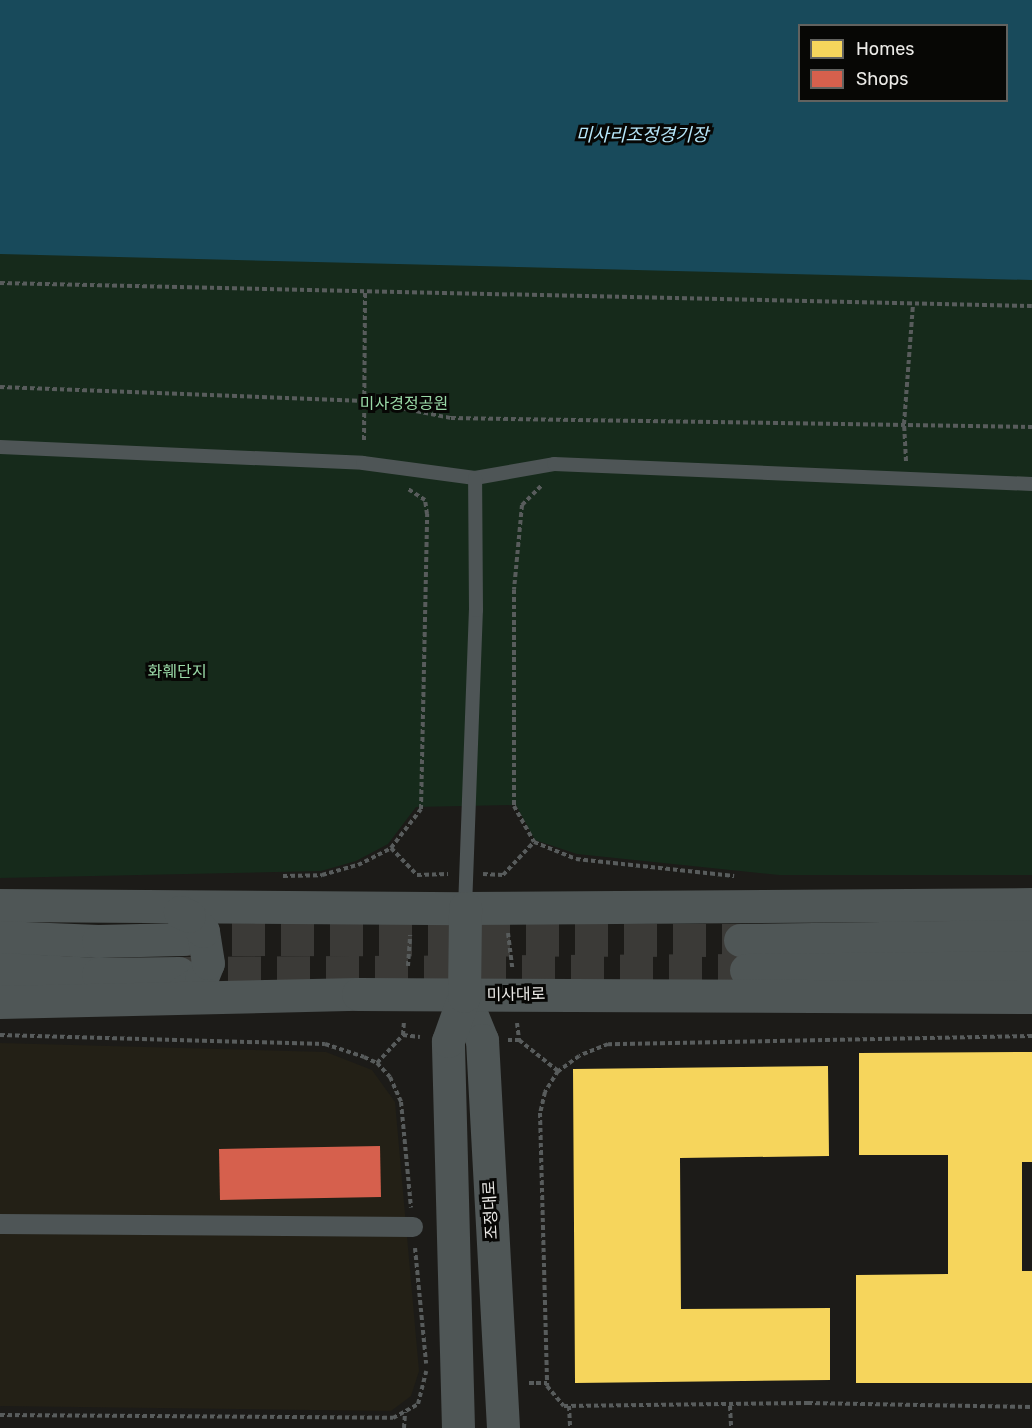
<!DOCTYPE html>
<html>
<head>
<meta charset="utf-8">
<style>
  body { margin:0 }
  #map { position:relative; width:1032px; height:1428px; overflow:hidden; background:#1c1b18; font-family:Rubik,"Noto Sans KR",sans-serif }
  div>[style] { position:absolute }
  .built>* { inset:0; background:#232016 }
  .green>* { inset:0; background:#162a1b }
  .water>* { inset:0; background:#184a5b }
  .homes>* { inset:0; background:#f6d55c }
  .shops>* { inset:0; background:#d6604d }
  .primary-tunnel>* { height:33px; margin-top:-16.5px; transform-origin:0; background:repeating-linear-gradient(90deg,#3b3a37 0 33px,transparent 0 49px) }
  .path>* { height:4px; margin-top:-2px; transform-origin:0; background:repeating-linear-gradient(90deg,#585c5c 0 4.5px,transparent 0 7.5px) }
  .service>* { height:14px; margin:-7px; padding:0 7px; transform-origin:7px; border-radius:7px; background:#4e5556 }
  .pedestrian>* { height:20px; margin:-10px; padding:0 10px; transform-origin:10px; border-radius:10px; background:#4e5556 }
  .primary>* { height:33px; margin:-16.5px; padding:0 16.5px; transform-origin:16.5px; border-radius:16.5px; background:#4f5656 }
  span { translate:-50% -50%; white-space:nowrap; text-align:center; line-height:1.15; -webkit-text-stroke:6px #070705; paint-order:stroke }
  .park-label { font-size:16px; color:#9ad9a7 }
  .street-label { font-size:16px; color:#ebeae7 }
  .water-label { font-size:18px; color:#b7e7fa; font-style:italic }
  .legend { position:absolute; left:798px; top:24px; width:210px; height:78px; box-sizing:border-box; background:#070705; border:2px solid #62625f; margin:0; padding:8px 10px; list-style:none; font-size:18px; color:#ebeae7 }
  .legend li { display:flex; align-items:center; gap:12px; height:30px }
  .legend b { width:30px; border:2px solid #62625f }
</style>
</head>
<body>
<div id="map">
  <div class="built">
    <i style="clip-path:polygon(0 1043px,326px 1052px,372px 1070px,395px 1102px,419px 1371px,411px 1396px,391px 1411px,0 1406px)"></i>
  </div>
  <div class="green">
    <i style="clip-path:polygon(evenodd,0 0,1032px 0,1032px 875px,779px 875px,577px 854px,535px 840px,516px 805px,416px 807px,388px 844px,356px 861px,321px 871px,0 878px,0 0,800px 26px,1006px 26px,1006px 100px,800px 100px,800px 26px)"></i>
  </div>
  <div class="water">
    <i style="clip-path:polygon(evenodd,0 0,1032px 0,1032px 280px,0 254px,0 0,800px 26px,1006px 26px,1006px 100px,800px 100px,800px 26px)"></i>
  </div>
  <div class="homes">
    <i style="clip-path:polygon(1032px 1052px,1032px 1162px,1022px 1162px,1022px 1271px,1032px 1271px,1032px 1383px,856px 1383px,856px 1275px,948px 1274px,948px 1155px,859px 1155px,859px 1053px)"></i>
    <i style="clip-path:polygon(828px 1066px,829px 1156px,680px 1158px,681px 1309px,830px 1308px,830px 1380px,575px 1383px,573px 1069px)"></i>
  </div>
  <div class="shops">
    <i style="clip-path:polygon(380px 1146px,381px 1197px,220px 1200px,219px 1149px)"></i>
  </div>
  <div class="primary-tunnel">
    <i style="left:183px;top:939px;width:557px;rotate:0.1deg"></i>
    <i style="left:179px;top:973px;width:567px;rotate:-0.3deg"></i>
  </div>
  <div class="path">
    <i style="left:0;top:283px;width:1032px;rotate:1.28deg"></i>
    <i style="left:0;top:387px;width:365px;rotate:2.2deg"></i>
    <i style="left:365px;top:401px;width:88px;rotate:11.2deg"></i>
    <i style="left:451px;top:418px;width:581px;rotate:0.89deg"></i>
    <i style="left:364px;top:440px;width:149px;rotate:-89.6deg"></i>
    <i style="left:906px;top:461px;width:37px;rotate:-93deg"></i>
    <i style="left:904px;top:424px;width:120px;rotate:-85.7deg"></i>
    <i style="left:541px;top:486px;width:27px;rotate:135deg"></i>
    <i style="left:522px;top:505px;width:85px;rotate:95.4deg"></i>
    <i style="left:514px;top:590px;width:216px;rotate:90deg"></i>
    <i style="left:514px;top:806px;width:41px;rotate:60.9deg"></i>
    <i style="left:534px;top:842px;width:45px;rotate:22deg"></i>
    <i style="left:576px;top:859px;width:159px;rotate:6.1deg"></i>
    <i style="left:391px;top:848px;width:37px;rotate:46deg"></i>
    <i style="left:417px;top:875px;width:31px;rotate:-2deg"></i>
    <i style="left:483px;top:874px;width:20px;rotate:3deg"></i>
    <i style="left:503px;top:875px;width:45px;rotate:-46.8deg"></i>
    <i style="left:283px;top:876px;width:39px;rotate:-1deg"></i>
    <i style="left:322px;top:875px;width:37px;rotate:-16deg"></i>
    <i style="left:358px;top:865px;width:37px;rotate:-27deg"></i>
    <i style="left:391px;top:848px;width:49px;rotate:-52.4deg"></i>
    <i style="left:421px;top:809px;width:295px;rotate:-88.8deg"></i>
    <i style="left:427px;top:514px;width:14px;rotate:-98deg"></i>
    <i style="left:425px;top:500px;width:20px;rotate:-147deg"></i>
    <i style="left:508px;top:933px;width:35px;rotate:83deg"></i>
    <i style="left:408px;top:966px;width:31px;rotate:-86deg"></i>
    <i style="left:517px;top:1023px;width:17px;rotate:83deg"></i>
    <i style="left:0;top:1035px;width:325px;rotate:1.6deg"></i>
    <i style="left:325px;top:1044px;width:41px;rotate:18.4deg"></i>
    <i style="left:364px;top:1057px;width:14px;rotate:25deg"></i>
    <i style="left:377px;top:1063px;width:19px;rotate:47deg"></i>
    <i style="left:390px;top:1077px;width:27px;rotate:66deg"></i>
    <i style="left:401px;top:1102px;width:106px;rotate:84.6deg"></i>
    <i style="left:403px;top:1035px;width:17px;rotate:7deg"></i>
    <i style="left:1032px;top:1036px;width:424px;rotate:178.9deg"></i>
    <i style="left:608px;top:1044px;width:31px;rotate:158deg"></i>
    <i style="left:579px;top:1056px;width:26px;rotate:144deg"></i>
    <i style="left:558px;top:1071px;width:25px;rotate:122deg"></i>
    <i style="left:545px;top:1092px;width:22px;rotate:103deg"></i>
    <i style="left:540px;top:1113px;width:273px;rotate:88.5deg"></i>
    <i style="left:547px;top:1386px;width:26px;rotate:50deg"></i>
    <i style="left:564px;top:1406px;width:244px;rotate:-0.7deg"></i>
    <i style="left:808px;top:1403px;width:224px;rotate:1deg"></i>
    <i style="left:508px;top:1040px;width:11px"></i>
    <i style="left:519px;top:1040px;width:50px;rotate:38.5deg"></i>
    <i style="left:377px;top:1063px;width:38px;rotate:-47deg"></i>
    <i style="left:403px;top:1035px;width:13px;rotate:-86deg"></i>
    <i style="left:415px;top:1248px;width:116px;rotate:84.5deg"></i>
    <i style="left:529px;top:1383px;width:18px"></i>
    <i style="left:569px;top:1406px;width:22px;rotate:87deg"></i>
    <i style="left:730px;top:1406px;width:22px;rotate:87deg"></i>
    <i style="left:0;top:1415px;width:393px;rotate:0.4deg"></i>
    <i style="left:393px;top:1418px;width:29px;rotate:-29deg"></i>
    <i style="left:418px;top:1404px;width:34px;rotate:-76deg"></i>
    <i style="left:404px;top:1428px;width:16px;rotate:-86deg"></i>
  </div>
  <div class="service">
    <i style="left:0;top:447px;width:363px;rotate:2.5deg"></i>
    <i style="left:363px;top:463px;width:113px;rotate:7.6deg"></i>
    <i style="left:475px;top:478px;width:80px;rotate:-10deg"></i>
    <i style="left:554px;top:464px;width:478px;rotate:2.4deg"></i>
    <i style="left:465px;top:908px;width:298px;rotate:-87.9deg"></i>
    <i style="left:476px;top:610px;width:132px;rotate:-90.4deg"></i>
  </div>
  <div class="pedestrian">
    <i style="left:0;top:1224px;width:413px;rotate:0.4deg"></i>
  </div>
  <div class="primary">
    <i style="left:0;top:905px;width:465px;rotate:0.4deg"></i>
    <i style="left:465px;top:908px;width:567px;rotate:-0.4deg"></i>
    <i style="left:0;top:937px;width:98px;rotate:2.3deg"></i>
    <i style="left:98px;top:941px;width:85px;rotate:-1.3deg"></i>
    <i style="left:740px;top:940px;width:292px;rotate:-0.8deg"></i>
    <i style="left:0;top:969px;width:98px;rotate:2.9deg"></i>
    <i style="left:98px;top:974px;width:81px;rotate:-0.7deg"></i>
    <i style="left:746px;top:970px;width:286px;rotate:-0.6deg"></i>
    <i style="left:464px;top:996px;width:48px;rotate:67.8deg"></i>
    <i style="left:482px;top:1040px;width:389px;rotate:86.9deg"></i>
    <i style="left:175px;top:998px;width:32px;rotate:-35deg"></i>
    <i style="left:201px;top:980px;width:18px;rotate:-68deg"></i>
    <i style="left:208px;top:963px;width:32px;rotate:-99deg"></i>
    <i style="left:203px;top:931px;width:21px;rotate:-133deg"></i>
    <i style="left:189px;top:916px;width:10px;rotate:-156deg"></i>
    <i style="left:0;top:1002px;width:358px;rotate:-1.3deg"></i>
    <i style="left:358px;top:994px;width:674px;rotate:0.26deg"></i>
    <i style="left:458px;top:1428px;width:387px;rotate:-91.5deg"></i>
    <i style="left:448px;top:1041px;width:48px;rotate:-70.4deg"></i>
    <i style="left:464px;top:996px;width:88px;rotate:-89.3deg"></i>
  </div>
  <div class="park-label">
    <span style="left:404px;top:404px">미사경정공원</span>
    <span style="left:177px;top:672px">화훼단지</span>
  </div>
  <div class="street-label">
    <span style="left:516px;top:995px;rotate:-1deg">미사대로</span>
    <span style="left:491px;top:1210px;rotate:-93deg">조정대로</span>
  </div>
  <div class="water-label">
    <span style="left:642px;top:135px">미사리조정경기장</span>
  </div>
  <ul class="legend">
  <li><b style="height:16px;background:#f6d55c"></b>Homes</li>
  <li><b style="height:16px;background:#d6604d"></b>Shops</li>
  </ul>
</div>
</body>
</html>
